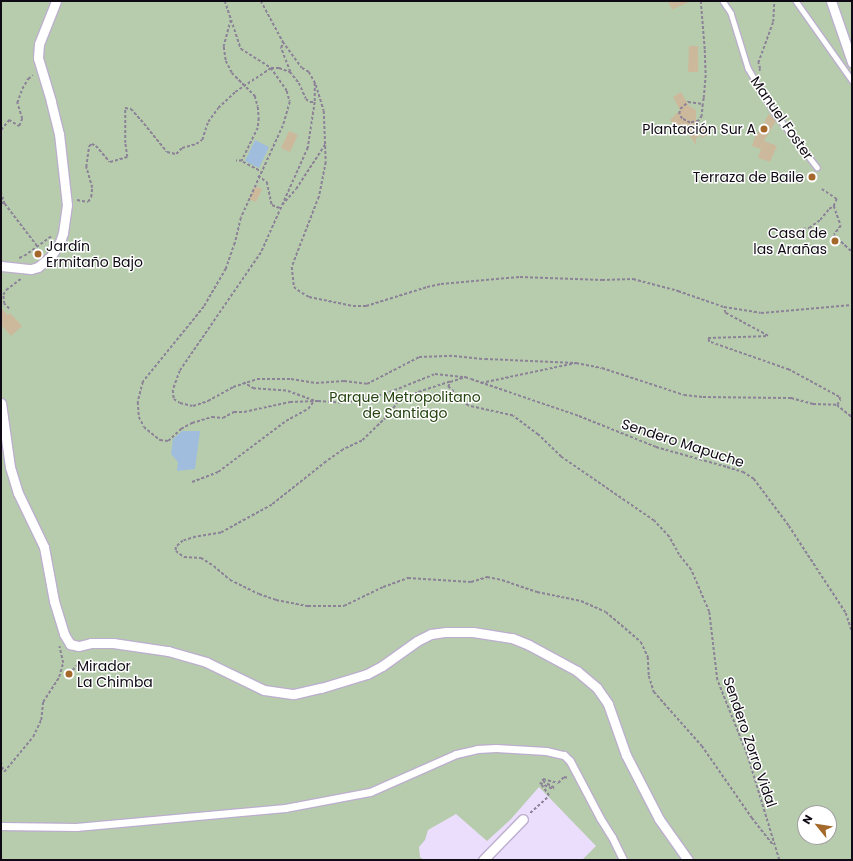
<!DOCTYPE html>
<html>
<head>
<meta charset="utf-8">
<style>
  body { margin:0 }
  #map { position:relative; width:853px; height:861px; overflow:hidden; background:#ebdefd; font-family:Poppins,sans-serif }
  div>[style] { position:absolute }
  .green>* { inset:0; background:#b7ccad }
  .water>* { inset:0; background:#a1bdde }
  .building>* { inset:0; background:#ccb99c }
  .path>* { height:1.5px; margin-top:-0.75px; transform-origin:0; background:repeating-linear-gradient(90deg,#8c8298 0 3px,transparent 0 5px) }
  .roads { filter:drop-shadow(1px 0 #bcafcd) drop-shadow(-1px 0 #bcafcd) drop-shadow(0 1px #bcafcd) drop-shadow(0 -1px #bcafcd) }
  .service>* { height:4.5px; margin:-2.25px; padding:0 2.25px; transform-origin:2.25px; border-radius:2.25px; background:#fff }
  .pedestrian>* { height:7px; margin:-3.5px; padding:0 3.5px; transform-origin:3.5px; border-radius:3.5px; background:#fff }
  .minor>* { height:9px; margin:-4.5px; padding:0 4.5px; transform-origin:4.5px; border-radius:4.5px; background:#fff }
  .dots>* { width:11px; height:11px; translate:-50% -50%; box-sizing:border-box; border:2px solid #fff; border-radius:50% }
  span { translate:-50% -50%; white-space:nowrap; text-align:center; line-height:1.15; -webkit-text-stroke:3px #fff; paint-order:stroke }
  .street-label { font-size:14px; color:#0f0a14 }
  .poi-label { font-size:14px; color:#0f0a14 }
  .right { translate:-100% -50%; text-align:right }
  .left { translate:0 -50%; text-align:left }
  .park-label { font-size:14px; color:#24430f }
  .frame { position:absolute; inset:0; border:2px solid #0f0a14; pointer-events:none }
  .north { position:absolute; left:797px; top:805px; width:40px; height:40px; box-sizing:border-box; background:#fff; border:1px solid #9f9da1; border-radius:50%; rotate:300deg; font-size:11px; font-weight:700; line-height:16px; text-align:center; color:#0f0a14 }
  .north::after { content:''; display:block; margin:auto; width:14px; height:18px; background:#a4682b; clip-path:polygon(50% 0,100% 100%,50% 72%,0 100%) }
</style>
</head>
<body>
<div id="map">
  <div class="green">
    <i style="clip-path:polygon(evenodd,1px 1px,852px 1px,852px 860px,582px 860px,596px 846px,539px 787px,511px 819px,487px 841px,456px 814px,428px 830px,425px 840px,419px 847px,420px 857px,424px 860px,1px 860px,1px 1px,805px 813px,829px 813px,829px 837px,805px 837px,805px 813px)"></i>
  </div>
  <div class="water">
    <i style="clip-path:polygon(255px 140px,269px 147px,259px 168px,245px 161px)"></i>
    <i style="clip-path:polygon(182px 431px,200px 431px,195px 469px,177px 471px,178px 462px,171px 454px,173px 439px)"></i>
  </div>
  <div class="building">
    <i style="clip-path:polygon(668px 1px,691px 1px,672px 10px)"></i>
    <i style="clip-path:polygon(689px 46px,698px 46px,698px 72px,688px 72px)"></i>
    <i style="clip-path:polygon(681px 92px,689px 106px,696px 110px,696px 128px,703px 123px,710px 133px,702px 138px,700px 135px,696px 138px,696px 145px,686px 130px,684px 132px,670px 120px,680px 110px,673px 97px)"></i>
    <i style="clip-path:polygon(769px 114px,776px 121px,764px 141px,777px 146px,770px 162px,758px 158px,761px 149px,752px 146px,755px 137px)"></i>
    <i style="clip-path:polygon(289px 131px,298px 135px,290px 152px,281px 148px)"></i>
    <i style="clip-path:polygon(255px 186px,262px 189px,256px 202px,249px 199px)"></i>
    <i style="clip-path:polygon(1px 308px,8px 315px,10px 313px,22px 326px,11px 336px,1px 325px)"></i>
  </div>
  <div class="path">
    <i style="left:225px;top:1px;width:51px;rotate:71.6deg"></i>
    <i style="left:241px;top:49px;width:36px;rotate:32deg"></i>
    <i style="left:271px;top:68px;width:28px;rotate:55deg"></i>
    <i style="left:287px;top:91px;width:11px;rotate:75deg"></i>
    <i style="left:290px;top:102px;width:25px;rotate:106deg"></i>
    <i style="left:283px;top:126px;width:101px;rotate:114.5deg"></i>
    <i style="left:241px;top:218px;width:26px;rotate:103deg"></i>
    <i style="left:235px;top:243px;width:28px;rotate:109deg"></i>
    <i style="left:226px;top:269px;width:44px;rotate:120.1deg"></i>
    <i style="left:204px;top:307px;width:97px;rotate:129.1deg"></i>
    <i style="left:143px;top:382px;width:21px;rotate:104deg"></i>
    <i style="left:138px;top:402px;width:15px;rotate:86deg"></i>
    <i style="left:139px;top:417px;width:11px;rotate:63deg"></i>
    <i style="left:144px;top:427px;width:21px;rotate:39deg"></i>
    <i style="left:160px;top:440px;width:8px;rotate:7deg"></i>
    <i style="left:168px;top:441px;width:18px;rotate:-43deg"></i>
    <i style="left:181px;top:429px;width:13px;rotate:-29deg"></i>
    <i style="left:192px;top:423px;width:21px;rotate:-17deg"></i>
    <i style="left:212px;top:417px;width:11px;rotate:5deg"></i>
    <i style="left:223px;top:418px;width:13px;rotate:-29deg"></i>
    <i style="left:234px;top:412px;width:10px"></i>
    <i style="left:244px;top:412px;width:47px;rotate:-12.3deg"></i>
    <i style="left:290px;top:402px;width:28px;rotate:-2deg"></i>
    <i style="left:318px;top:401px;width:26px;rotate:4deg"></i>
    <i style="left:344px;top:403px;width:42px;rotate:-12.4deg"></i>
    <i style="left:385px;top:394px;width:54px;rotate:-21.8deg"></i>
    <i style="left:435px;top:374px;width:28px;rotate:6deg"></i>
    <i style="left:261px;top:1px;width:47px;rotate:61.8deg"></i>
    <i style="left:283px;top:42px;width:32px;rotate:54deg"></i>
    <i style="left:302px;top:68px;width:8px;rotate:30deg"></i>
    <i style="left:309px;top:72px;width:13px;rotate:61deg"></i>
    <i style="left:315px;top:83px;width:19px;rotate:90deg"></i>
    <i style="left:315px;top:102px;width:47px;rotate:98.7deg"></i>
    <i style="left:308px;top:148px;width:115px;rotate:114.1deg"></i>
    <i style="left:261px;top:253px;width:143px;rotate:124.5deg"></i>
    <i style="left:180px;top:371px;width:20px;rotate:110deg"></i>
    <i style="left:173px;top:390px;width:9px;rotate:84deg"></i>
    <i style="left:174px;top:399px;width:7px;rotate:34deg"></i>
    <i style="left:180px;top:403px;width:13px;rotate:13deg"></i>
    <i style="left:193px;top:406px;width:16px;rotate:-18deg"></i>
    <i style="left:208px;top:401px;width:29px;rotate:-29deg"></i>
    <i style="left:233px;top:387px;width:25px;rotate:-18deg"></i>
    <i style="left:257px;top:379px;width:34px"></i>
    <i style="left:291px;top:379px;width:25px;rotate:9deg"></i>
    <i style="left:316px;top:383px;width:28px;rotate:-4deg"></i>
    <i style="left:344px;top:381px;width:23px;rotate:7deg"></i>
    <i style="left:367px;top:384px;width:59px;rotate:-27.4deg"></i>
    <i style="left:419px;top:357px;width:35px;rotate:-2deg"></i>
    <i style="left:454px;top:356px;width:31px;rotate:6deg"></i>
    <i style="left:485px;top:359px;width:91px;rotate:2.5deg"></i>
    <i style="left:701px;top:1px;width:49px;rotate:85.3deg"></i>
    <i style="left:705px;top:50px;width:25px;rotate:88deg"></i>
    <i style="left:706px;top:75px;width:23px;rotate:95deg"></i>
    <i style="left:704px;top:98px;width:6px;rotate:99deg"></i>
    <i style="left:703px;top:104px;width:12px;rotate:95deg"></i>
    <i style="left:702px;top:116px;width:6px;rotate:121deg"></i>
    <i style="left:699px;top:121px;width:9px;rotate:167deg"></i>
    <i style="left:690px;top:123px;width:9px;rotate:-153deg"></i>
    <i style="left:682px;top:119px;width:6px;rotate:-121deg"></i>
    <i style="left:679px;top:114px;width:5px;rotate:-79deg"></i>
    <i style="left:680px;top:109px;width:11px;rotate:-41deg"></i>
    <i style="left:688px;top:102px;width:15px;rotate:8deg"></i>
    <i style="left:231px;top:20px;width:28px;rotate:105deg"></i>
    <i style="left:224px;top:47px;width:14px;rotate:82deg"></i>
    <i style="left:226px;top:61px;width:13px;rotate:63deg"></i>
    <i style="left:232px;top:73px;width:33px;rotate:45deg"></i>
    <i style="left:255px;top:96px;width:11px;rotate:75deg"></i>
    <i style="left:258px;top:107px;width:11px;rotate:85deg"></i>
    <i style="left:259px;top:118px;width:10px;rotate:96deg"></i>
    <i style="left:258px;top:128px;width:37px;rotate:116deg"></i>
    <i style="left:242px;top:161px;width:6px;rotate:180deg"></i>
    <i style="left:759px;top:71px;width:2px;rotate:-63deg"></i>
    <i style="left:760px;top:69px;width:6px;rotate:-108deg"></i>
    <i style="left:758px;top:63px;width:44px;rotate:-69.9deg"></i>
    <i style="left:773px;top:22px;width:21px;rotate:-87deg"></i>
    <i style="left:290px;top:72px;width:14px;rotate:51deg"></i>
    <i style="left:299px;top:83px;width:17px;rotate:66deg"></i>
    <i style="left:306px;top:99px;width:5px;rotate:37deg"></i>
    <i style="left:310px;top:102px;width:5px"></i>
    <i style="left:316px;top:85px;width:27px;rotate:73deg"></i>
    <i style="left:324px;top:111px;width:51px;rotate:87.8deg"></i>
    <i style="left:326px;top:162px;width:36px;rotate:101deg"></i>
    <i style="left:319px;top:197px;width:75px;rotate:111.1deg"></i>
    <i style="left:292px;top:267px;width:20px;rotate:84deg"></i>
    <i style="left:294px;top:287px;width:10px;rotate:37deg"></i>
    <i style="left:302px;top:293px;width:8px;rotate:30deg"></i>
    <i style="left:309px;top:297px;width:45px;rotate:11.6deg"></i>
    <i style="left:353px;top:306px;width:13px"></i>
    <i style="left:366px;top:306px;width:64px;rotate:-17.3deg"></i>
    <i style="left:427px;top:287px;width:14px;rotate:-12deg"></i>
    <i style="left:441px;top:284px;width:79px;rotate:-5.1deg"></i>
    <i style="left:520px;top:277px;width:82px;rotate:2.1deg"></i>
    <i style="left:602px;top:280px;width:31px;rotate:-2deg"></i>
    <i style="left:633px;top:279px;width:47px;rotate:14.9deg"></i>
    <i style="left:678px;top:291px;width:49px;rotate:19.2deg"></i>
    <i style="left:1px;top:130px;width:13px;rotate:-51deg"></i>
    <i style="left:9px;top:120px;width:12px;rotate:31deg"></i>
    <i style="left:19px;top:126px;width:8px;rotate:-67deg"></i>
    <i style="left:22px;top:119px;width:17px;rotate:-107deg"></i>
    <i style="left:17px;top:103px;width:15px;rotate:-70deg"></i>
    <i style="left:22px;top:89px;width:12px;rotate:-59deg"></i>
    <i style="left:28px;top:79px;width:6px;rotate:-39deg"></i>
    <i style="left:243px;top:162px;width:20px;rotate:27deg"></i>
    <i style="left:258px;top:176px;width:11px;rotate:34deg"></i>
    <i style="left:267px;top:182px;width:24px;rotate:78deg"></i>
    <i style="left:272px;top:205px;width:9px;rotate:21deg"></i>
    <i style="left:822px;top:189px;width:18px;rotate:34deg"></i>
    <i style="left:837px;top:199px;width:8px;rotate:113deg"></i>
    <i style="left:1px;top:192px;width:13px;rotate:72deg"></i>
    <i style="left:5px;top:204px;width:4px;rotate:-166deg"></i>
    <i style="left:77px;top:200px;width:11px;rotate:10deg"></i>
    <i style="left:88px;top:202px;width:6px;rotate:-59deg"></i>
    <i style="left:91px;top:197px;width:9px;rotate:-84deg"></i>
    <i style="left:92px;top:188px;width:22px;rotate:-106deg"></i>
    <i style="left:86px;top:167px;width:21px;rotate:-82deg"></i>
    <i style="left:89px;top:146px;width:4px;rotate:-34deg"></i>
    <i style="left:92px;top:144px;width:4px;rotate:27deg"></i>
    <i style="left:96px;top:146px;width:21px;rotate:49deg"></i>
    <i style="left:110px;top:162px;width:18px;rotate:-16deg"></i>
    <i style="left:127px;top:157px;width:14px;rotate:-98deg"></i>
    <i style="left:125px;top:143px;width:35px;rotate:-90deg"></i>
    <i style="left:125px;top:108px;width:6px;rotate:9deg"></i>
    <i style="left:131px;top:109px;width:15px;rotate:48deg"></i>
    <i style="left:141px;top:120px;width:41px;rotate:50.9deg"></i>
    <i style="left:167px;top:152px;width:9px;rotate:13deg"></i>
    <i style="left:176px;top:154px;width:8px;rotate:-45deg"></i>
    <i style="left:182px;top:148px;width:15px;rotate:-16deg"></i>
    <i style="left:196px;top:144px;width:7px;rotate:-34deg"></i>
    <i style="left:202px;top:140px;width:19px;rotate:-72deg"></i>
    <i style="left:208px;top:122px;width:17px;rotate:-54deg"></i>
    <i style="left:218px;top:108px;width:23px;rotate:-43deg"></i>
    <i style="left:235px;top:92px;width:43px;rotate:-33.7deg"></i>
    <i style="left:271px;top:68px;width:8px"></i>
    <i style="left:279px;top:68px;width:12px;rotate:20deg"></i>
    <i style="left:290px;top:72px;width:26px;rotate:-111deg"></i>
    <i style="left:281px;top:48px;width:6px;rotate:-72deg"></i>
    <i style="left:5px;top:204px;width:54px;rotate:52.5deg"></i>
    <i style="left:282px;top:205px;width:21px;rotate:-49deg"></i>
    <i style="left:296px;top:189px;width:55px;rotate:-56.9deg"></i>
    <i style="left:834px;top:206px;width:21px;rotate:71deg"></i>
    <i style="left:841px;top:226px;width:11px;rotate:128deg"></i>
    <i style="left:834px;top:235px;width:25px;rotate:43deg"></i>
    <i style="left:803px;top:229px;width:6px;rotate:-9deg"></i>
    <i style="left:809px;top:228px;width:14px;rotate:-36deg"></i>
    <i style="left:820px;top:220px;width:14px;rotate:-51deg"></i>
    <i style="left:829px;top:209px;width:6px;rotate:-31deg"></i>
    <i style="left:19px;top:258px;width:5px;rotate:-22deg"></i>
    <i style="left:24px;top:256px;width:34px;rotate:-36deg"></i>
    <i style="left:9px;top:309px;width:7px;rotate:-135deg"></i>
    <i style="left:4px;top:304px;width:9px;rotate:-96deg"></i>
    <i style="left:3px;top:295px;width:6px;rotate:-59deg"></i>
    <i style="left:6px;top:290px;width:20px;rotate:-37deg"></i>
    <i style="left:450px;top:382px;width:35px;rotate:162deg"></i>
    <i style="left:417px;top:393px;width:21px;rotate:155deg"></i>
    <i style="left:398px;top:402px;width:14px;rotate:124deg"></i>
    <i style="left:390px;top:414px;width:39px;rotate:136deg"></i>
    <i style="left:362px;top:441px;width:21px;rotate:155deg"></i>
    <i style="left:343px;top:450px;width:21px;rotate:145deg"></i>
    <i style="left:326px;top:462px;width:69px;rotate:141.5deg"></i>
    <i style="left:272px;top:505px;width:58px;rotate:151.2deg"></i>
    <i style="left:221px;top:533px;width:25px;rotate:171deg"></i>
    <i style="left:196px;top:537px;width:14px;rotate:163deg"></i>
    <i style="left:183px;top:541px;width:9px;rotate:139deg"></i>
    <i style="left:176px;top:547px;width:4px;rotate:90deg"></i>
    <i style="left:176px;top:551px;width:10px;rotate:37deg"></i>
    <i style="left:184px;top:557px;width:17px;rotate:3deg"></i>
    <i style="left:201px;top:558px;width:15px;rotate:32deg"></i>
    <i style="left:214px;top:566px;width:21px;rotate:41deg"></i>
    <i style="left:230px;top:580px;width:32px;rotate:26deg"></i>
    <i style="left:259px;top:594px;width:18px;rotate:19deg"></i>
    <i style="left:276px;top:600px;width:33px;rotate:11deg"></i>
    <i style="left:308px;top:606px;width:36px"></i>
    <i style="left:344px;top:606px;width:43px;rotate:-26deg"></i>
    <i style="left:383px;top:587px;width:27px;rotate:-20deg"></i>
    <i style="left:408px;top:578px;width:63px;rotate:3.6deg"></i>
    <i style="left:471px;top:582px;width:17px;rotate:-17deg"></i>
    <i style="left:487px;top:577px;width:15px;rotate:11deg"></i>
    <i style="left:502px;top:580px;width:37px;rotate:19deg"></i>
    <i style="left:537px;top:592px;width:45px;rotate:11.6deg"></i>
    <i style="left:581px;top:601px;width:27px;rotate:24deg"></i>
    <i style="left:606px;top:612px;width:46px;rotate:40.6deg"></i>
    <i style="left:641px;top:642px;width:17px;rotate:65deg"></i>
    <i style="left:648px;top:657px;width:19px;rotate:87deg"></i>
    <i style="left:649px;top:676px;width:17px;rotate:73deg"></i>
    <i style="left:654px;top:692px;width:72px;rotate:48.4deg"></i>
    <i style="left:702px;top:746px;width:88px;rotate:55.2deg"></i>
    <i style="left:752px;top:818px;width:34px;rotate:52deg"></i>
    <i style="left:481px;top:383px;width:97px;rotate:-11.9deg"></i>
    <i style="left:576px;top:363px;width:26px;rotate:11deg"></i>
    <i style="left:602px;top:368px;width:86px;rotate:18.2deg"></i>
    <i style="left:684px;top:395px;width:19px;rotate:6deg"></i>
    <i style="left:703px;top:397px;width:88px;rotate:0.7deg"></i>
    <i style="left:791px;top:398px;width:23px;rotate:15deg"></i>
    <i style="left:813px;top:404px;width:24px;rotate:2deg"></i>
    <i style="left:837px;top:405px;width:6px;rotate:-59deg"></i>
    <i style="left:840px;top:400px;width:3px;rotate:-108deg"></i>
    <i style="left:839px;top:397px;width:57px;rotate:-151.6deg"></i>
    <i style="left:789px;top:370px;width:85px;rotate:-160.7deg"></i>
    <i style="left:709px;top:342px;width:4px;rotate:-104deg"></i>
    <i style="left:708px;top:338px;width:60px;rotate:-1.9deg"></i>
    <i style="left:768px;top:336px;width:49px;rotate:-151.9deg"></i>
    <i style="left:725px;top:313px;width:6px;rotate:-99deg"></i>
    <i style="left:724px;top:307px;width:37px;rotate:9deg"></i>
    <i style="left:761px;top:313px;width:91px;rotate:-5deg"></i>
    <i style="left:837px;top:405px;width:19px;rotate:39deg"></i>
    <i style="left:192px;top:482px;width:28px;rotate:-21deg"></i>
    <i style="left:218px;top:472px;width:85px;rotate:-36.9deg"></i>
    <i style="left:286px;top:421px;width:25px;rotate:-29deg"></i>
    <i style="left:308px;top:409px;width:10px;rotate:-53deg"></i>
    <i style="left:314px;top:401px;width:30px;rotate:-160deg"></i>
    <i style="left:286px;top:391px;width:32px;rotate:-176deg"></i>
    <i style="left:254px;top:389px;width:12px;rotate:-149deg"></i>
    <i style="left:69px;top:674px;width:12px;rotate:-48deg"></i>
    <i style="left:1px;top:762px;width:10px;rotate:73deg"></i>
    <i style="left:4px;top:772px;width:45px;rotate:-50.4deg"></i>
    <i style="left:33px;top:737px;width:19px;rotate:-65deg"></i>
    <i style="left:41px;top:720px;width:18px;rotate:-84deg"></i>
    <i style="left:43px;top:702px;width:30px;rotate:-57deg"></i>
    <i style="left:59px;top:677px;width:15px;rotate:-74deg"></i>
    <i style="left:63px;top:663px;width:17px;rotate:-103deg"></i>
    <i style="left:530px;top:813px;width:25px;rotate:-42deg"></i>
    <i style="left:549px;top:796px;width:16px;rotate:-125deg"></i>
    <i style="left:540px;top:783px;width:14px;rotate:25deg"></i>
    <i style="left:553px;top:789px;width:1px;rotate:-45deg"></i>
    <i style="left:554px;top:788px;width:14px;rotate:-150deg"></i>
    <i style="left:542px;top:781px;width:2px;rotate:-63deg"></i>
    <i style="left:543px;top:779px;width:16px;rotate:15deg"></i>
    <i style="left:558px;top:783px;width:8px;rotate:-45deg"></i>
    <i style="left:564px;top:777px;width:5px;rotate:11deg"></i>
    <i style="left:779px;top:860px;width:110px;rotate:-106.9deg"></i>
    <i style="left:747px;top:755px;width:81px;rotate:-111.8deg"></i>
    <i style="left:717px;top:680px;width:68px;rotate:-96.7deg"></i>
    <i style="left:709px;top:612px;width:46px;rotate:-113.2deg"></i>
    <i style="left:691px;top:570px;width:19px;rotate:-129deg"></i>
    <i style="left:679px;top:555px;width:21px;rotate:-119deg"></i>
    <i style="left:669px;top:537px;width:22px;rotate:-133deg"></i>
    <i style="left:654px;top:521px;width:113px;rotate:-145.5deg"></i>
    <i style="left:561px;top:457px;width:32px;rotate:-136deg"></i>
    <i style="left:538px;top:435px;width:31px;rotate:-143deg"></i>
    <i style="left:513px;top:416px;width:46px;rotate:-167.5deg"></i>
    <i style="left:468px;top:406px;width:28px;rotate:-136deg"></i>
    <i style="left:448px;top:387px;width:5px;rotate:-68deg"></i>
    <i style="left:450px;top:382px;width:16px;rotate:-18deg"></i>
    <i style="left:465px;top:377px;width:6px;rotate:18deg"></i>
    <i style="left:471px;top:379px;width:114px;rotate:18.9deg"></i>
    <i style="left:579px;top:416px;width:83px;rotate:21.9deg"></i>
    <i style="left:656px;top:447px;width:74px;rotate:15.7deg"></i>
    <i style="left:727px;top:467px;width:17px;rotate:17deg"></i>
    <i style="left:743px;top:472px;width:13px;rotate:32deg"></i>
    <i style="left:754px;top:479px;width:59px;rotate:53.3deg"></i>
    <i style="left:789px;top:526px;width:104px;rotate:56.8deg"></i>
    <i style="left:846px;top:613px;width:19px;rotate:72deg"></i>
  </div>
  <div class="roads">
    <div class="service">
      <i style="left:723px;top:1px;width:14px;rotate:56deg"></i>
      <i style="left:731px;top:13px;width:58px;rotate:72.8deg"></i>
      <i style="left:748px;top:68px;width:51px;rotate:59.4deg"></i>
      <i style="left:774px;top:112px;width:70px;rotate:52deg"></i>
      <i style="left:796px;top:1px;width:97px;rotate:54.7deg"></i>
    </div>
    <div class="pedestrian">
      <i style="left:1px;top:826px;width:75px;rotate:0.8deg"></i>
      <i style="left:76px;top:827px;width:210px;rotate:-5.2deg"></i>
      <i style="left:285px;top:808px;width:86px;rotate:-10.7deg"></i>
      <i style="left:370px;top:792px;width:94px;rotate:-23.8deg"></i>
      <i style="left:456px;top:754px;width:22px;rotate:-13deg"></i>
      <i style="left:477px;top:749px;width:19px;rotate:-3deg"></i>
      <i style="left:496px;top:748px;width:50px;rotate:3.4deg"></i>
      <i style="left:546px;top:751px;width:18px;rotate:13deg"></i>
      <i style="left:564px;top:755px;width:8px;rotate:45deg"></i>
      <i style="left:570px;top:761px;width:64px;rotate:62.2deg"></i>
      <i style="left:600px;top:818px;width:22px;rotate:58deg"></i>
      <i style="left:612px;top:837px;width:25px;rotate:64deg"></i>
    </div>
    <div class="minor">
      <i style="left:831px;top:1px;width:65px;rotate:71deg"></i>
      <i style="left:1px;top:266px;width:30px;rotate:6deg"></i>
      <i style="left:31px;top:269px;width:7px;rotate:-16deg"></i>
      <i style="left:38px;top:267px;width:17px;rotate:-40deg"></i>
      <i style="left:51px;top:256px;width:17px;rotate:-57deg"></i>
      <i style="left:60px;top:242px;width:9px;rotate:-72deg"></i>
      <i style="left:63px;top:233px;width:28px;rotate:-82deg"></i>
      <i style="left:67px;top:205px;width:71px;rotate:-96.4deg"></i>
      <i style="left:59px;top:134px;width:34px;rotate:-104deg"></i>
      <i style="left:51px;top:101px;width:45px;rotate:-106.8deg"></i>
      <i style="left:38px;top:58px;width:14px;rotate:-86deg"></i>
      <i style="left:39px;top:44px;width:46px;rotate:-68.4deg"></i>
      <i style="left:1px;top:403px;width:65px;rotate:82deg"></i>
      <i style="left:10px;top:467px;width:27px;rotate:73deg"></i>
      <i style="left:18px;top:493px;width:60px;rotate:64.3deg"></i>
      <i style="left:44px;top:547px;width:55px;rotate:79.5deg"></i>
      <i style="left:54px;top:601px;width:34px;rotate:73deg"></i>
      <i style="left:64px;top:634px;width:12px;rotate:59deg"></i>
      <i style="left:70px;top:644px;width:9px;rotate:13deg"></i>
      <i style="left:79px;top:646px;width:12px;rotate:-14deg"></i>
      <i style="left:91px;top:643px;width:22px"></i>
      <i style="left:113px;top:643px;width:56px;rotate:8.3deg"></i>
      <i style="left:168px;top:651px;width:40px;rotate:16deg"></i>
      <i style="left:206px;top:662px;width:64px;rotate:25.8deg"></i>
      <i style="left:264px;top:690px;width:30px;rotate:8deg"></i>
      <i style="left:294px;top:694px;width:28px;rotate:-13deg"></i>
      <i style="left:321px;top:688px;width:48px;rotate:-16.9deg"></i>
      <i style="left:367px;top:674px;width:17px;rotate:-28deg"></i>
      <i style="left:382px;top:666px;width:43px;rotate:-35.5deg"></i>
      <i style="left:417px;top:641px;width:16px;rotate:-27deg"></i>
      <i style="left:431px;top:634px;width:15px;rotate:-8deg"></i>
      <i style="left:446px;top:632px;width:27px"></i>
      <i style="left:473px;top:632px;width:39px;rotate:9deg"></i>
      <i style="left:512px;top:638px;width:18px;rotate:22deg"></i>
      <i style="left:529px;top:645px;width:55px;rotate:28.4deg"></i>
      <i style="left:577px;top:671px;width:26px;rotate:40deg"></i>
      <i style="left:597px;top:688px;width:19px;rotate:55deg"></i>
      <i style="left:608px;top:704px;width:54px;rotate:70.6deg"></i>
      <i style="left:626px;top:755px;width:72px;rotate:62.7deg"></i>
      <i style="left:659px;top:819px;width:50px;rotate:54.7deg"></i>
      <i style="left:483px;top:860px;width:57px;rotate:-45.7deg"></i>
    </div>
  </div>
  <div class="dots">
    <i style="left:764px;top:129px;background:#a4682b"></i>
    <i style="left:812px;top:177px;background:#a4682b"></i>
    <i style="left:835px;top:241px;background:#a4682b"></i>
    <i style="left:38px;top:254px;background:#a4682b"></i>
    <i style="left:69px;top:674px;background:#a4682b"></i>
  </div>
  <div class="street-label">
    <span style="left:782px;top:118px;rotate:55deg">Manuel Foster</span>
    <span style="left:683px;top:443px;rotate:18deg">Sendero Mapuche</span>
    <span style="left:750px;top:742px;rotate:71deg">Sendero Zorro Vidal</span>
  </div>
  <div class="poi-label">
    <span class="right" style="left:756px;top:129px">Plantación Sur A</span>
    <span class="right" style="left:804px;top:177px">Terraza de Baile</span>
    <span class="right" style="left:827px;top:241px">Casa de<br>las Arañas</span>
    <span class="left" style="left:46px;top:254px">Jardín<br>Ermitaño Bajo</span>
    <span class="left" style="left:77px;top:674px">Mirador<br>La Chimba</span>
  </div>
  <div class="park-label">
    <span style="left:405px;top:405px">Parque Metropolitano<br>de Santiago</span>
  </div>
  <div class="frame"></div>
  <div class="north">N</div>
</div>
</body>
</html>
